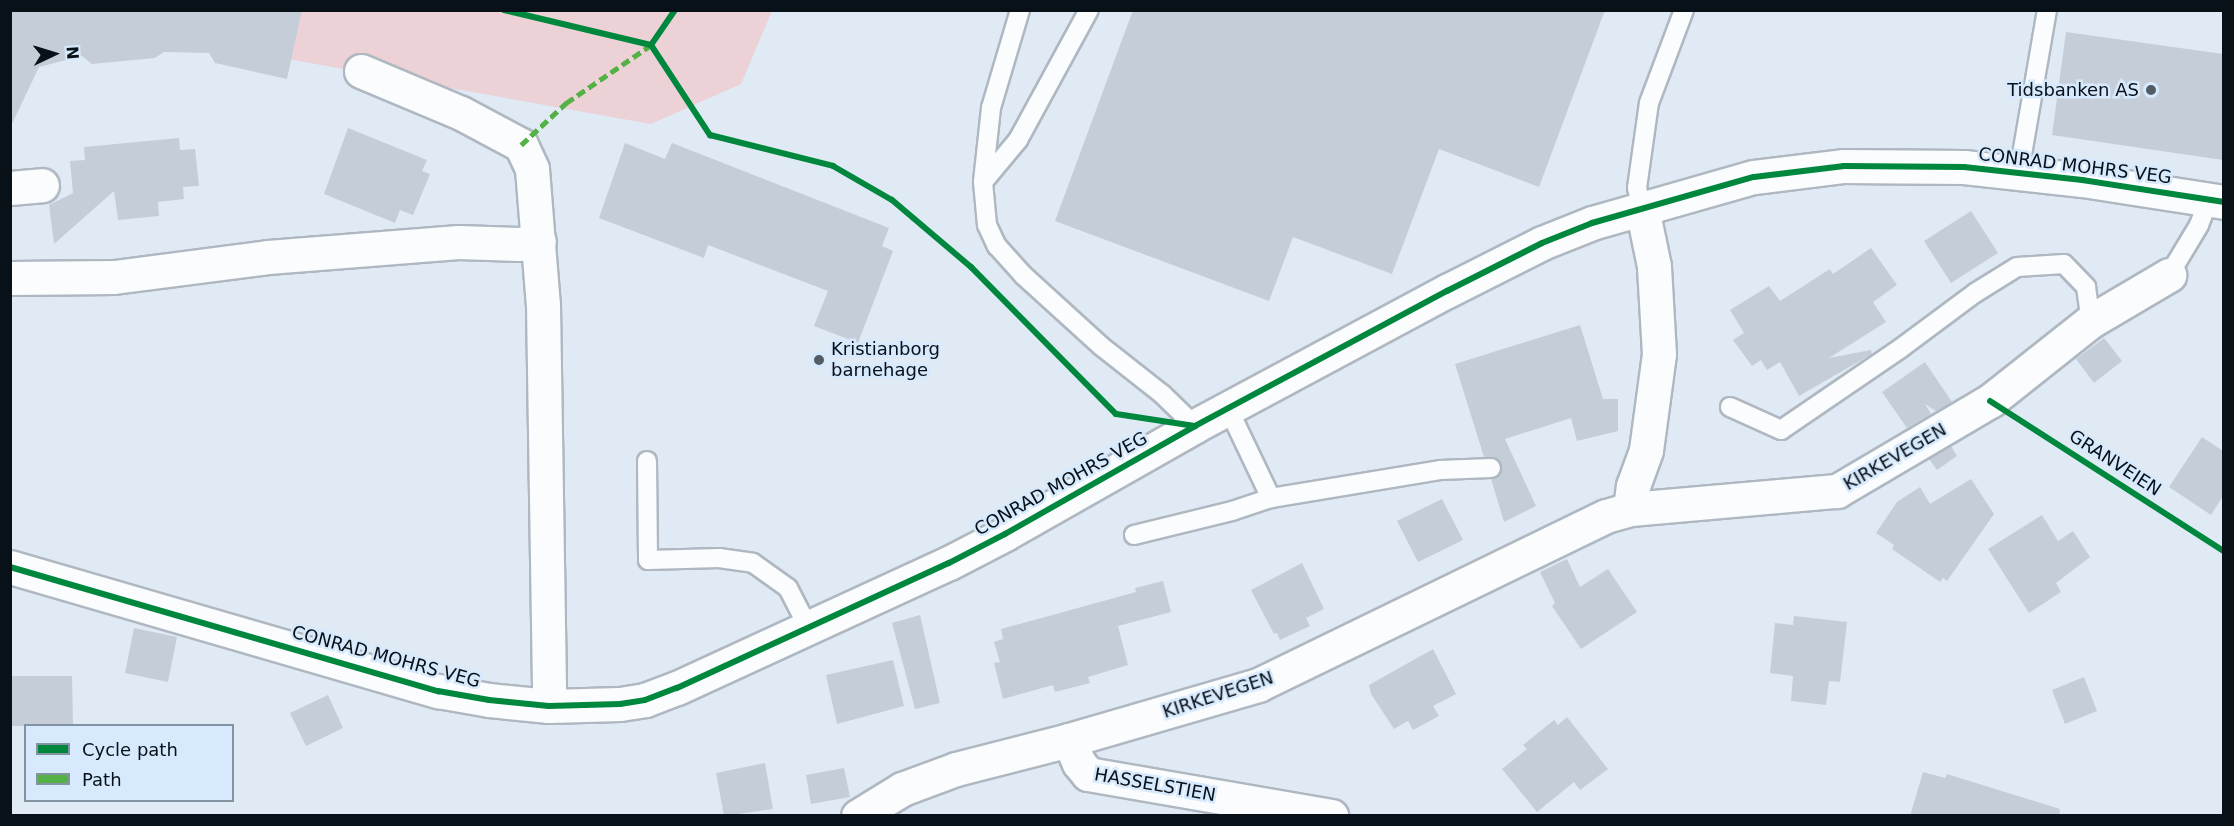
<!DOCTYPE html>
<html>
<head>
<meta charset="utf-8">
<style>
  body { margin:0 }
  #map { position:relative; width:2234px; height:826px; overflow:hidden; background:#dfeaf5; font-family:"DejaVu Sans",sans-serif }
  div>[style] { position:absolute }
  .green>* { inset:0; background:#ecd1d6 }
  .building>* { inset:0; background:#c5ced8 }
  .roads { filter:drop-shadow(2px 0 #afb8c1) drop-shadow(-2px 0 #afb8c1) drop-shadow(0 2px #afb8c1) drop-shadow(0 -2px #afb8c1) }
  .service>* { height:18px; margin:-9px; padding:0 9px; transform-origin:9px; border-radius:9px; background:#fafcfe }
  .minor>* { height:33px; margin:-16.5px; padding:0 16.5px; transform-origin:16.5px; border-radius:16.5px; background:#fafcfe }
  .quiet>* { height:4.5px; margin-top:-2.25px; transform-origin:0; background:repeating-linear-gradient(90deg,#54b145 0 9px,transparent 0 13.5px) }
  .cycleway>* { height:6px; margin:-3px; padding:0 3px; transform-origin:3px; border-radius:3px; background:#00873e }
  .dots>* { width:16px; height:16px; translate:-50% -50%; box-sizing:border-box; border:3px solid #d7eafd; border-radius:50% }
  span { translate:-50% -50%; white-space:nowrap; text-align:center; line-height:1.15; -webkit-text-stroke:5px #d7eafd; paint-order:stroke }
  .poi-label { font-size:18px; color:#081018 }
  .right { translate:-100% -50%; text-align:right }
  .left { translate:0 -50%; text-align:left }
  .street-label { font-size:18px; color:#081018 }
  .frame { position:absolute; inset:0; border:12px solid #081018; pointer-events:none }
  .legend { position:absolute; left:24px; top:724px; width:210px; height:78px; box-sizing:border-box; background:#d7eafd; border:2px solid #8493a1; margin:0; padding:8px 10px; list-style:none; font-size:18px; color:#081018 }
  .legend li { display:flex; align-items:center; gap:12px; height:30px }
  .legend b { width:30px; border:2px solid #8493a1 }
  .north { position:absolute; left:24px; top:24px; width:60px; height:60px; -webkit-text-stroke:4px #d7eafd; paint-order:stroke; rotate:86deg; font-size:16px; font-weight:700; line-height:24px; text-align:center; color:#081018 }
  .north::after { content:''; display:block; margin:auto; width:21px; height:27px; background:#081018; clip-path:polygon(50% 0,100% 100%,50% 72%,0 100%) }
</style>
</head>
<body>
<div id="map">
  <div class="green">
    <i style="clip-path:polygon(19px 11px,772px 11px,741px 84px,651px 124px)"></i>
  </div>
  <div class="building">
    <i style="clip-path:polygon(10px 10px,302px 10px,287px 79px,215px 63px,209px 53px,164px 52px,155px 58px,92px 64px,82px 56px,39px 67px,10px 128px)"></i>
    <i style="clip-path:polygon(1133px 10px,1605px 10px,1539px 187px,1439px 149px,1392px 274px,1293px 237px,1269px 301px,1055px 221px)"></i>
    <i style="clip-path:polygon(2066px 32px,2223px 54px,2223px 160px,2052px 135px)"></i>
    <i style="clip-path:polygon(348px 128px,427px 160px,422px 171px,430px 174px,413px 215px,400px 210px,395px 223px,324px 194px)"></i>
    <i style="clip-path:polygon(179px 138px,180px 150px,195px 149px,199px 186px,183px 187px,184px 199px,158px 202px,159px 216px,118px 220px,114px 191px,54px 244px,49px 205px,73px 193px,70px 161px,85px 160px,84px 147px)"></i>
    <i style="clip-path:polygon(625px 143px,665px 159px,672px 143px,889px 228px,882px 246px,893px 251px,858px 343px,814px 326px,828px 291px,708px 245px,704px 258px,599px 218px)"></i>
    <i style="clip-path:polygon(1971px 211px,1998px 253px,1951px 283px,1924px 241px)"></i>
    <i style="clip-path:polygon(1871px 248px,1897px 285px,1873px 302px,1886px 322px,1829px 358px,1871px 350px,1872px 354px,1799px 396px,1780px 362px,1767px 370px,1761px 360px,1752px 366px,1733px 340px,1744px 333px,1730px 310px,1769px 286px,1780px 301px,1830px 269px,1833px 274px)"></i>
    <i style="clip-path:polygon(1580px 325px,1603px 399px,1618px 399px,1618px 431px,1577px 441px,1571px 418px,1505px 439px,1536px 506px,1504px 522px,1491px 479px,1501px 474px,1501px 463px,1496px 458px,1484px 457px,1455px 364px)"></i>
    <i style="clip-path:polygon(2104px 338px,2122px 361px,2094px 383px,2076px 359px)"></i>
    <i style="clip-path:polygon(1925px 362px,1952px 402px,1936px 411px,1925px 404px,1931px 414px,1907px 428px,1882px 392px)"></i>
    <i style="clip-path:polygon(2202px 437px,2223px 451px,2223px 496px,2211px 515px,2169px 487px)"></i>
    <i style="clip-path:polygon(1951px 446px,1957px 456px,1937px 470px,1929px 459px)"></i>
    <i style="clip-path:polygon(1971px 479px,1994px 514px,1947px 581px,1943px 578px,1940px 582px,1892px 549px,1894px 545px,1876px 533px,1897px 502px,1920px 487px,1930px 504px)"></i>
    <i style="clip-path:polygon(1442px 499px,1463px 540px,1418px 562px,1397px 521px)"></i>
    <i style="clip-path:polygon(2042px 515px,2058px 541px,2073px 531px,2090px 557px,2056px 583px,2061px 592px,2029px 613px,1988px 549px)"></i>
    <i style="clip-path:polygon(1567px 559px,1580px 587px,1608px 569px,1637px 612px,1581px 649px,1552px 606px,1555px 603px,1540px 572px)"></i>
    <i style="clip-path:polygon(1302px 563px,1324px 609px,1306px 618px,1310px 626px,1280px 640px,1277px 633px,1274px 634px,1251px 590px)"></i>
    <i style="clip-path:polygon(1163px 581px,1171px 612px,1118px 626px,1128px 665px,1088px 677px,1090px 683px,1055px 692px,1053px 685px,1003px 699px,994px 663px,1000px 662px,994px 642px,1003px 639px,1001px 629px,1136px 592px,1135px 588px)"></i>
    <i style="clip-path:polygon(920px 615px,940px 703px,915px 709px,892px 623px)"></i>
    <i style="clip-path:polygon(1794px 616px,1847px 622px,1840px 682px,1829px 681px,1826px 705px,1791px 701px,1793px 676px,1770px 673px,1775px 623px,1793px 625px)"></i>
    <i style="clip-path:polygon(134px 628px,177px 637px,168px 682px,125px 673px)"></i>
    <i style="clip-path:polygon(1433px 649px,1456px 694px,1433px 706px,1439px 716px,1413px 730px,1408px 721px,1394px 729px,1371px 694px,1369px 685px)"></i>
    <i style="clip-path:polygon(893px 660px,904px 706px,837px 724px,826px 675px)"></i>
    <i style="clip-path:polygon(10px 676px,72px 676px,73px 726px,10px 726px)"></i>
    <i style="clip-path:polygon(2084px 677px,2097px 711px,2065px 724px,2052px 690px)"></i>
    <i style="clip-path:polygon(328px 695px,343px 728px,306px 746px,290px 713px)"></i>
    <i style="clip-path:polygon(1567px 717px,1608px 769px,1580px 790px,1574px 782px,1537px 812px,1502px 769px,1527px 749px,1523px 745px,1554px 720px,1558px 725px)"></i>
    <i style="clip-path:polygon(765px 763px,773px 809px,724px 816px,716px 773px)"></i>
    <i style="clip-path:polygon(844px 768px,850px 797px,811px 804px,806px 775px)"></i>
    <i style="clip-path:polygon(1923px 772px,1945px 778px,1947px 774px,2060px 809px,2059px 816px,1910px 816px)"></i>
  </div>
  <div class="roads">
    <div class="service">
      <i style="left:1020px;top:10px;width:102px;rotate:106.5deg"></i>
      <i style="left:991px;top:108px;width:74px;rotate:96.2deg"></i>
      <i style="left:983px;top:182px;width:43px;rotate:84.7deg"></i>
      <i style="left:987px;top:225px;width:23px;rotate:65deg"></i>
      <i style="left:997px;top:246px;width:39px;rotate:48deg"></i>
      <i style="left:1023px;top:275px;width:105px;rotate:42.3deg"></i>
      <i style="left:1101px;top:346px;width:78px;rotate:38.2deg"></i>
      <i style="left:1162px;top:394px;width:46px;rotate:44.1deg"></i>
      <i style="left:2019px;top:172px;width:164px;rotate:-80.2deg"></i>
      <i style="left:983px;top:182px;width:55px;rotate:-50.2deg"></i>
      <i style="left:1018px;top:140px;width:148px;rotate:-61.4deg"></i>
      <i style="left:1642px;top:208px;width:21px;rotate:-104deg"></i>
      <i style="left:1637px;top:188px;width:86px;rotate:-82deg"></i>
      <i style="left:1649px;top:103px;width:99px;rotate:-69.4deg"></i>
      <i style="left:2169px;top:275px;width:58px;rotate:-59deg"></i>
      <i style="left:2199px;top:225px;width:28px;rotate:-69deg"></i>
      <i style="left:1730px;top:407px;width:56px;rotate:24.3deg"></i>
      <i style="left:1781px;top:430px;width:145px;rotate:-34.3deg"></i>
      <i style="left:1901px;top:348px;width:92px;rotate:-36.6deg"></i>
      <i style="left:1975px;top:293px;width:49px;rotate:-31.8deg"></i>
      <i style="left:2017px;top:267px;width:47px;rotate:-3.7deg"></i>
      <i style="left:2064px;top:264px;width:32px;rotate:46deg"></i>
      <i style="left:2086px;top:287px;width:34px;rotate:82deg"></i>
      <i style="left:1228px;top:408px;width:100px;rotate:64.5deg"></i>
      <i style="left:1271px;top:498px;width:171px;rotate:-9.4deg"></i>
      <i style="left:1440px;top:470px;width:51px;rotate:-2.2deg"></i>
      <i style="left:647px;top:461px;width:99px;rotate:89.4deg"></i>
      <i style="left:648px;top:560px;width:71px;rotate:-1.6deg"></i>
      <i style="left:719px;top:558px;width:34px;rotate:8deg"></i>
      <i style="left:753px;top:563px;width:43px;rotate:35.5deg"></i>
      <i style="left:788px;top:588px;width:44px;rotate:62.9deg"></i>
      <i style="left:1134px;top:535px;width:101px;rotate:-13.8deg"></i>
      <i style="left:1232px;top:511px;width:41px;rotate:-18.4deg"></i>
    </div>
    <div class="minor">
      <i style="left:361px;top:71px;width:108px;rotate:22.8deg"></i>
      <i style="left:461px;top:113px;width:68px;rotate:28.1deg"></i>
      <i style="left:521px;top:145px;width:26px;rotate:65deg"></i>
      <i style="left:532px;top:169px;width:136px;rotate:85.4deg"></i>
      <i style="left:543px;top:305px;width:401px;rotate:89.1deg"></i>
      <i style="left:10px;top:188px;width:32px;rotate:-5deg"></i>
      <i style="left:10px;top:278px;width:104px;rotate:-0.6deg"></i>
      <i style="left:114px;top:277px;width:155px;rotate:-7.4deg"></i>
      <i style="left:268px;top:257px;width:191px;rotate:-4.5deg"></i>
      <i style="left:458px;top:242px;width:60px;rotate:1.9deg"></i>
      <i style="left:518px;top:244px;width:21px;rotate:-8deg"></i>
      <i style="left:1630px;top:509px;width:208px;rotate:-5deg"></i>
      <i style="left:1837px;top:491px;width:178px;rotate:-30.5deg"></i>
      <i style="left:1990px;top:401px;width:129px;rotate:-38.4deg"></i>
      <i style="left:2091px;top:321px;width:91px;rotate:-30.5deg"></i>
      <i style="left:10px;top:567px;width:446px;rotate:16.2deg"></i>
      <i style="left:438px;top:691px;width:52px;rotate:10deg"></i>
      <i style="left:489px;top:700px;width:60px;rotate:5.7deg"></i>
      <i style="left:549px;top:706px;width:71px;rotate:-1.6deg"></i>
      <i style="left:620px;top:704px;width:25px;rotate:-9deg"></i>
      <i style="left:645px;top:700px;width:34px;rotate:-21deg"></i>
      <i style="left:677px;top:688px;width:299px;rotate:-24.7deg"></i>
      <i style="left:949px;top:563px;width:63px;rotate:-27.4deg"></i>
      <i style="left:1005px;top:534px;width:219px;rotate:-29.6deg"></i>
      <i style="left:1195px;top:426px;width:286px;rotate:-28.2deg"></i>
      <i style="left:1447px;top:291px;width:106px;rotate:-26.8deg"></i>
      <i style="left:1542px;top:243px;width:54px;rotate:-21.8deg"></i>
      <i style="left:1592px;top:223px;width:168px;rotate:-15.9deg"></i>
      <i style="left:1754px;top:177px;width:91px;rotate:-7deg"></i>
      <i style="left:1844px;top:166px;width:120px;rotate:0.5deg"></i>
      <i style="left:1964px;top:167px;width:119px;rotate:6.3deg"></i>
      <i style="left:2082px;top:180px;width:144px;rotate:8.8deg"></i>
      <i style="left:1069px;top:740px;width:25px;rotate:67deg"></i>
      <i style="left:1079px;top:763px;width:14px;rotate:51deg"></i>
      <i style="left:1088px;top:774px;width:247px;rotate:9.8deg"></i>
      <i style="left:858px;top:816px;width:52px;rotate:-31.5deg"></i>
      <i style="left:902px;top:789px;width:58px;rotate:-20.3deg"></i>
      <i style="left:956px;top:769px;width:117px;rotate:-14.4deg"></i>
      <i style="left:1069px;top:740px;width:197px;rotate:-16.2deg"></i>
      <i style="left:1258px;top:685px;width:387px;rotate:-25.9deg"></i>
      <i style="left:1606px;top:516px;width:25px;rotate:-16deg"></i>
      <i style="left:1630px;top:509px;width:23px;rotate:-83deg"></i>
      <i style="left:1633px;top:486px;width:38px;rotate:-70deg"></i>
      <i style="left:1646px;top:450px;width:97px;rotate:-82.3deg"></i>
      <i style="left:1659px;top:354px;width:88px;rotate:-93.3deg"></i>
      <i style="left:1654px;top:266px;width:59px;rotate:-101.7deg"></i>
    </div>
  </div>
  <div class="quiet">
    <i style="left:521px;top:145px;width:62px;rotate:-43deg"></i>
    <i style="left:566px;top:103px;width:103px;rotate:-34.3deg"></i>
  </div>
  <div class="cycleway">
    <i style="left:504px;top:10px;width:151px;rotate:13.4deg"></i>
    <i style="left:675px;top:10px;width:42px;rotate:124.4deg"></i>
    <i style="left:651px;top:45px;width:108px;rotate:56.8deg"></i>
    <i style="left:710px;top:135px;width:127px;rotate:14.1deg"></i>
    <i style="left:833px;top:166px;width:68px;rotate:30deg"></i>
    <i style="left:892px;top:200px;width:104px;rotate:40.3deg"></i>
    <i style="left:971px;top:267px;width:206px;rotate:45.4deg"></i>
    <i style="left:1116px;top:414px;width:80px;rotate:8.6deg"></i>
    <i style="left:1990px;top:401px;width:278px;rotate:32.7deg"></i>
    <i style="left:10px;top:567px;width:446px;rotate:16.2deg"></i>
    <i style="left:438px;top:691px;width:52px;rotate:10deg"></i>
    <i style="left:489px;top:700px;width:60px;rotate:5.7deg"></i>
    <i style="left:549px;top:706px;width:71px;rotate:-1.6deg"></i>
    <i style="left:620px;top:704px;width:25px;rotate:-9deg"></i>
    <i style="left:645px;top:700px;width:34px;rotate:-21deg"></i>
    <i style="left:677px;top:688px;width:299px;rotate:-24.7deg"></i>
    <i style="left:949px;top:563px;width:63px;rotate:-27.4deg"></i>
    <i style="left:1005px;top:534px;width:219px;rotate:-29.6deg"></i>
    <i style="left:1195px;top:426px;width:286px;rotate:-28.2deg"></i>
    <i style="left:1447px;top:291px;width:106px;rotate:-26.8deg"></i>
    <i style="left:1542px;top:243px;width:54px;rotate:-21.8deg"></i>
    <i style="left:1592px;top:223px;width:168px;rotate:-15.9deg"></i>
    <i style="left:1754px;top:177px;width:91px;rotate:-7deg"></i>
    <i style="left:1844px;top:166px;width:120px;rotate:0.5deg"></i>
    <i style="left:1964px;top:167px;width:119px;rotate:6.3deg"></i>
    <i style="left:2082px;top:180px;width:144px;rotate:8.8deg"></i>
  </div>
  <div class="dots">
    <i style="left:2151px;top:90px;background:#535c65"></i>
    <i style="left:819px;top:360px;background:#535c65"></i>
  </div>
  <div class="poi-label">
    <span class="right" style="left:2139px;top:90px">Tidsbanken AS</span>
    <span class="left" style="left:831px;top:360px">Kristianborg<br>barnehage</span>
  </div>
  <div class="street-label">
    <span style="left:2075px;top:166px;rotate:7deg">CONRAD MOHRS VEG</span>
    <span style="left:1895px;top:457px;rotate:-30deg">KIRKEVEGEN</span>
    <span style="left:2115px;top:463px;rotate:33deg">GRANVEIEN</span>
    <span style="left:1061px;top:484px;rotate:-29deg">CONRAD MOHRS VEG</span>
    <span style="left:386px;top:657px;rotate:15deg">CONRAD MOHRS VEG</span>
    <span style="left:1218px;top:695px;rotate:-18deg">KIRKEVEGEN</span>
    <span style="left:1155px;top:785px;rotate:10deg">HASSELSTIEN</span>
  </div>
  <div class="frame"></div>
  <ul class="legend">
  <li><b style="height:8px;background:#00873e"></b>Cycle path</li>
  <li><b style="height:8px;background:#54b145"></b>Path</li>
  </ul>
  <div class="north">N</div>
</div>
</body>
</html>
